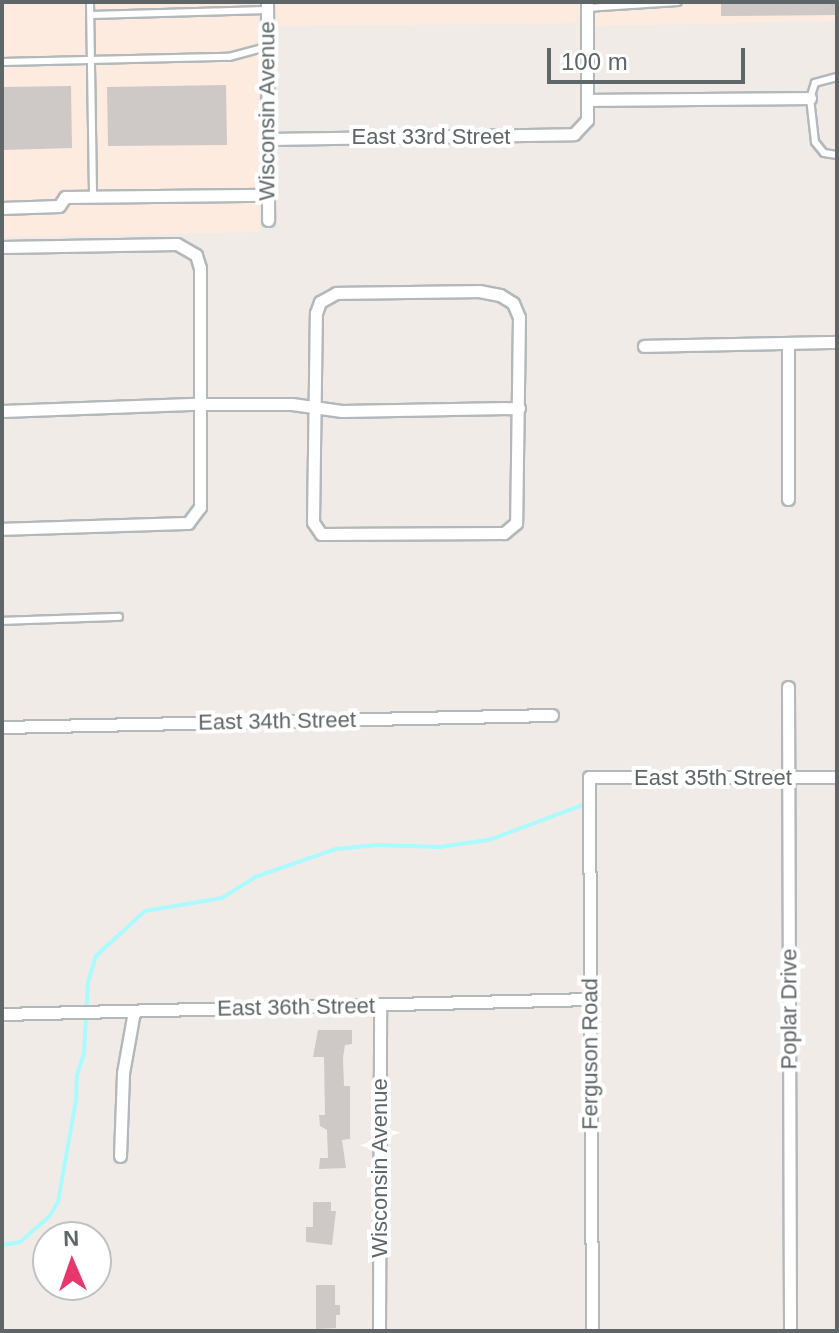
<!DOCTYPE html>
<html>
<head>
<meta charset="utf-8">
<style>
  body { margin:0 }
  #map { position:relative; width:839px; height:1333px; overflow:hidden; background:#f1ebe8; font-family:Arial,sans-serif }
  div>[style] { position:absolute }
  .commercial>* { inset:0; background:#feebe0 }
  .stream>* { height:4px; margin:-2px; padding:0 2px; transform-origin:2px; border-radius:2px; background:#aafafe }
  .building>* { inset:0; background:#cec8c7 }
  .roads { filter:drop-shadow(2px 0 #b3b8ba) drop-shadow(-2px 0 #b3b8ba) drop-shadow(0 2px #b3b8ba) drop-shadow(0 -2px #b3b8ba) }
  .service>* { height:6px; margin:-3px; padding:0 3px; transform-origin:3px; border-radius:3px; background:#fff }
  .minor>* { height:11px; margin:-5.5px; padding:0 5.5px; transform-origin:5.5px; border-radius:5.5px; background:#fff }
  span { translate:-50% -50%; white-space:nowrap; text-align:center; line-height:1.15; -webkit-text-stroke:8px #fff; paint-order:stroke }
  .street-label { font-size:22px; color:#5f6668 }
  .frame { position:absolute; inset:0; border:4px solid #5f6668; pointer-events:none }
  .north { position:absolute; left:32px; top:1221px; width:80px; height:80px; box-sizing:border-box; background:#fff; border:2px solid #bfc2c3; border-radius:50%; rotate:358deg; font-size:22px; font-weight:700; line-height:32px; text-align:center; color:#5f6668 }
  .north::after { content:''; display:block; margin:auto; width:28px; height:36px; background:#e9366d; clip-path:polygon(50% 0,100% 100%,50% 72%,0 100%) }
  .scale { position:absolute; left:547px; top:48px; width:198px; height:36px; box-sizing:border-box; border:4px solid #5f6668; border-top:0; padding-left:10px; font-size:24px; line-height:28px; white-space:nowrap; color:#5f6668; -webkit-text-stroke:6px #fff; paint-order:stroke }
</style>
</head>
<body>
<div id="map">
  <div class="commercial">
    <i style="clip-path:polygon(2px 2px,258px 2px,259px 232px,2px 237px)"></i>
    <i style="clip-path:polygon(276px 2px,581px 2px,581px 23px,276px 26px)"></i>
    <i style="clip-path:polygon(592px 2px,837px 2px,837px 21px,591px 26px)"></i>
  </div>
  <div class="stream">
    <i style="left:2px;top:1245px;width:18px;rotate:-9deg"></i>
    <i style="left:20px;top:1242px;width:38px;rotate:-41deg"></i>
    <i style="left:49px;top:1217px;width:17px;rotate:-59deg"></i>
    <i style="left:58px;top:1202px;width:104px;rotate:-80deg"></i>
    <i style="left:76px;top:1100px;width:25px;rotate:-88deg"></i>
    <i style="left:77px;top:1075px;width:23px;rotate:-72deg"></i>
    <i style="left:84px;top:1053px;width:71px;rotate:-86.8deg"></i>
    <i style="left:88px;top:982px;width:27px;rotate:-73deg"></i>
    <i style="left:96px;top:956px;width:67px;rotate:-42.6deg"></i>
    <i style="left:145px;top:911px;width:78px;rotate:-9.6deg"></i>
    <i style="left:222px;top:898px;width:39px;rotate:-32deg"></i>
    <i style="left:255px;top:877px;width:86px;rotate:-19.1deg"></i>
    <i style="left:336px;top:849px;width:41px;rotate:-5.6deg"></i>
    <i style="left:377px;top:845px;width:62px;rotate:1.8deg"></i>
    <i style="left:439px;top:847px;width:50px;rotate:-8deg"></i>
    <i style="left:489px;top:840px;width:106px;rotate:-20.5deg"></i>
  </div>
  <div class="building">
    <i style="clip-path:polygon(721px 2px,837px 2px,837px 15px,721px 16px)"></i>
    <i style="clip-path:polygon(226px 85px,227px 145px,108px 146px,107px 87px)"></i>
    <i style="clip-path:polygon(71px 86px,72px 148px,2px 150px,2px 87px)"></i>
    <i style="clip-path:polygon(318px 1030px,352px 1030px,352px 1044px,345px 1045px,343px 1057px,344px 1086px,350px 1086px,350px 1139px,342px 1140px,346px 1168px,319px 1169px,320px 1158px,328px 1158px,327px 1130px,320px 1126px,319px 1115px,325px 1115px,324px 1057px,313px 1057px)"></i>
    <i style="clip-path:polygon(313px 1202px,331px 1202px,331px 1211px,336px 1211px,332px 1245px,306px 1242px,306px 1227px,313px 1227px)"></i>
    <i style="clip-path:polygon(316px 1285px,335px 1285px,335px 1305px,340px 1305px,340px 1315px,336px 1315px,336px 1328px,316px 1329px)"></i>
  </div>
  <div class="roads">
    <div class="service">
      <i style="left:90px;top:2px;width:195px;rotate:89.1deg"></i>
      <i style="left:587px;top:8px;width:91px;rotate:-3.8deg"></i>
      <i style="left:91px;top:15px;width:176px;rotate:-1.6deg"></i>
      <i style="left:2px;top:62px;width:227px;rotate:-1.3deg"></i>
      <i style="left:229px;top:57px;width:39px;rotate:-15deg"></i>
      <i style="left:837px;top:77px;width:23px;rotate:165deg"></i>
      <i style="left:815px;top:83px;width:16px;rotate:108deg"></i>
      <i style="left:810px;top:98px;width:44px;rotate:83.5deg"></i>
      <i style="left:815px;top:142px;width:14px;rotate:51deg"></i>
      <i style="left:824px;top:153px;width:13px;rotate:9deg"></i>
      <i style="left:2px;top:621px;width:117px;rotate:-2deg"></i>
    </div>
    <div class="minor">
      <i style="left:267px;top:2px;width:218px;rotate:89.7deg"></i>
      <i style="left:587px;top:100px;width:223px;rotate:-0.5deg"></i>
      <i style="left:268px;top:139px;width:306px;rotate:-0.9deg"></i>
      <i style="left:574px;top:134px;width:19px;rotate:-47deg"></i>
      <i style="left:587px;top:120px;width:118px;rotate:-90deg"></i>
      <i style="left:2px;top:208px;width:57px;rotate:-2deg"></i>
      <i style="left:59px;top:206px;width:11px;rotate:-56deg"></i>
      <i style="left:65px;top:197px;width:203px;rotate:-0.6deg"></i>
      <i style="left:2px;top:247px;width:175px;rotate:-1deg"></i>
      <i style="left:177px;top:244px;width:22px;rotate:30deg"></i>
      <i style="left:196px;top:255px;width:14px;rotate:73deg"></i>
      <i style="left:200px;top:268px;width:239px;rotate:90deg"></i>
      <i style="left:200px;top:507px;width:20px;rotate:127deg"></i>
      <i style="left:188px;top:523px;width:186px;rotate:178.2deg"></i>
      <i style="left:479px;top:291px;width:21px;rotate:11deg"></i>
      <i style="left:500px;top:295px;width:15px;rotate:32deg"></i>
      <i style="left:513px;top:303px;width:15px;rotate:67deg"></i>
      <i style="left:519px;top:317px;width:206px;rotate:90.8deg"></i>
      <i style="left:516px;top:523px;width:16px;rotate:140deg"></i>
      <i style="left:504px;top:533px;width:183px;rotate:179.7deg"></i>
      <i style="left:321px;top:534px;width:14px;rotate:-124deg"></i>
      <i style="left:313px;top:522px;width:209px;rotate:-89.2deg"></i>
      <i style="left:316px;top:313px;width:12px;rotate:-70deg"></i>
      <i style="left:320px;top:302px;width:18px;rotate:-29deg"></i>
      <i style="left:336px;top:293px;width:143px;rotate:-0.8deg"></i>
      <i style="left:788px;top:344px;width:155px;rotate:90deg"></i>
      <i style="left:644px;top:346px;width:193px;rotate:-1.2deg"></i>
      <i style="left:2px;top:411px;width:195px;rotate:-2.1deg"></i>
      <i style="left:197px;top:404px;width:95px"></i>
      <i style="left:292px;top:404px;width:50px;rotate:8deg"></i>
      <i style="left:342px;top:411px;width:177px;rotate:-1deg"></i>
      <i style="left:788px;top:687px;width:644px;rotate:89.82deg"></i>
      <i style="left:2px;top:727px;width:550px;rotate:-1.25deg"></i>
      <i style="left:2px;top:1014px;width:588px;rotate:-1.46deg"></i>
      <i style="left:120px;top:1156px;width:83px;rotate:-87.9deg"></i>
      <i style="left:123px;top:1073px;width:63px;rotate:-79.9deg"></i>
      <i style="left:379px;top:1331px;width:326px;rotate:-89.8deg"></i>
      <i style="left:592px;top:1331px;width:554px;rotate:-90.31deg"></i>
      <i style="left:589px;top:777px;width:248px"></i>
    </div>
  </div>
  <div class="street-label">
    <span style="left:267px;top:111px;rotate:-90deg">Wisconsin Avenue</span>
    <span style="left:431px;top:137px">East 33rd Street</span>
    <span style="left:277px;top:721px;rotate:-1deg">East 34th Street</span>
    <span style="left:713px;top:778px">East 35th Street</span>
    <span style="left:296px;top:1007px;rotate:-1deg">East 36th Street</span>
    <span style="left:789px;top:1009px;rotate:-90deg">Poplar Drive</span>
    <span style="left:590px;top:1054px;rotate:-90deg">Ferguson Road</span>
    <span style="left:380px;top:1168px;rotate:-90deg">Wisconsin Avenue</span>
  </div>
  <div class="frame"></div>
  <div class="north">N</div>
  <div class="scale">100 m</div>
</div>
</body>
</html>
